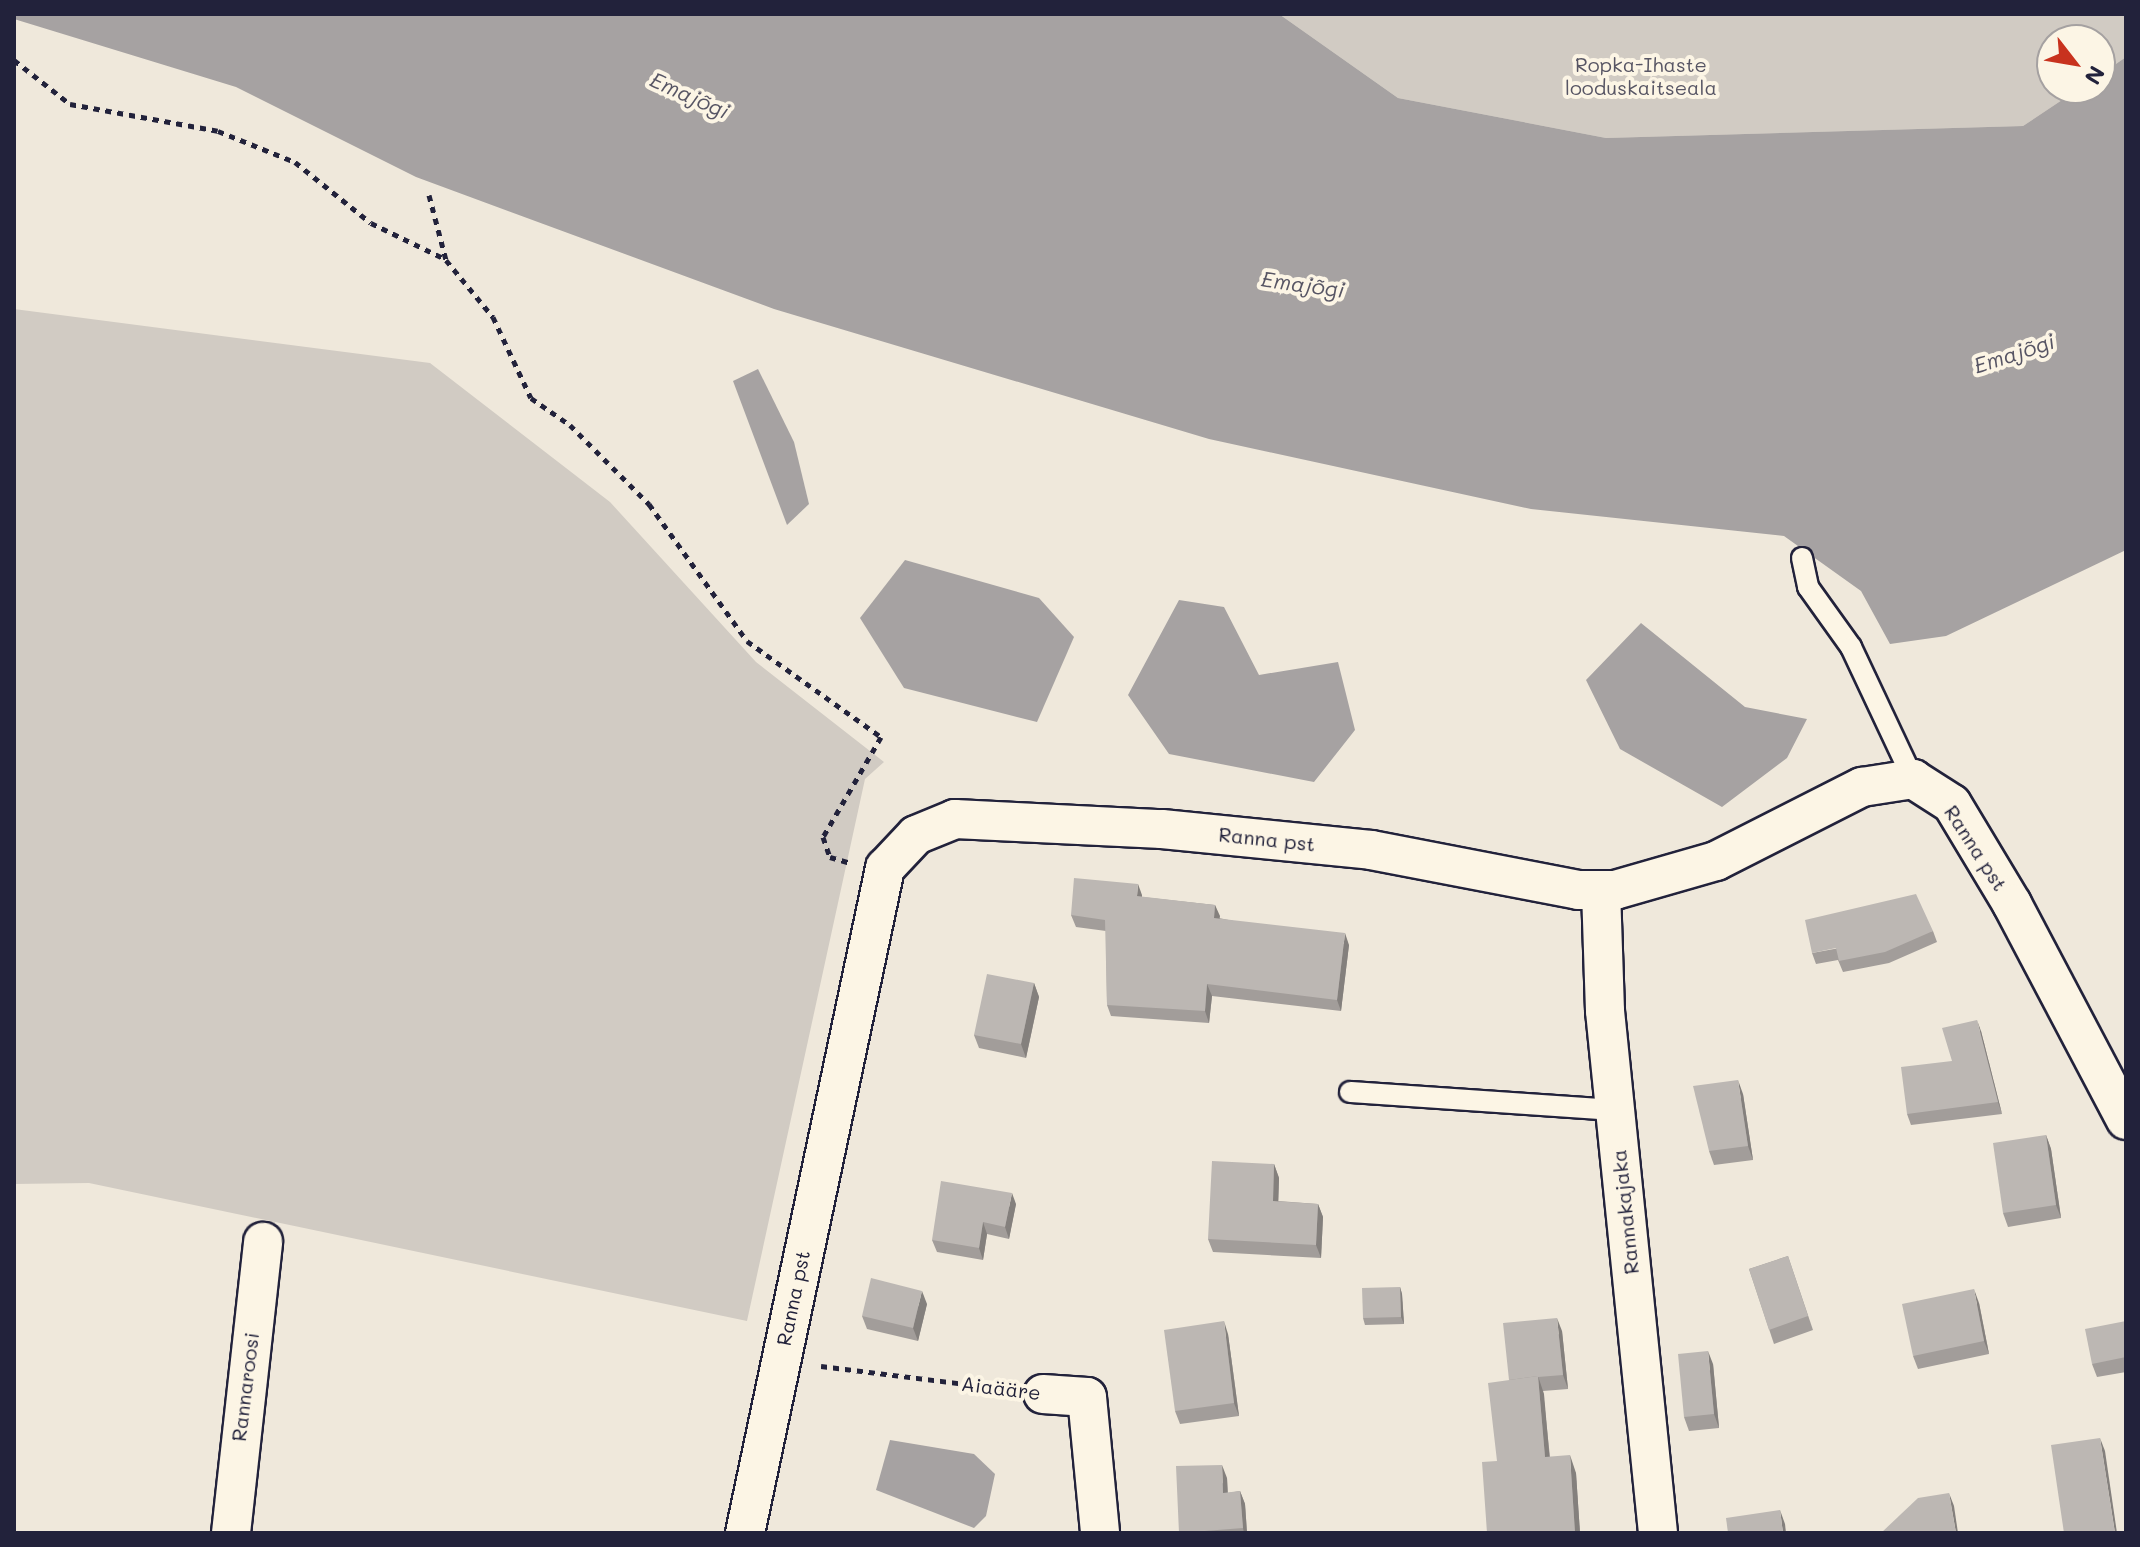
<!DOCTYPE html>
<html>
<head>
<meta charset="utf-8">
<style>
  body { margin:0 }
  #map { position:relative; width:2140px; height:1547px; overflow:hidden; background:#efe8db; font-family:Mali,sans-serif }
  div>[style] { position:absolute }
  .green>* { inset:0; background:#d1cbc3 }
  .water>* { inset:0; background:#a6a2a2 }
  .path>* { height:5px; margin-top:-2.5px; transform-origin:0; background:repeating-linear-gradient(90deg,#22223b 0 6px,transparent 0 12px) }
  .roads { filter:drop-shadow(2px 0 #22223b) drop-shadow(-2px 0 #22223b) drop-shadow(0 2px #22223b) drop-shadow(0 -2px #22223b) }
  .service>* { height:20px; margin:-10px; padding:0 10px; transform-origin:10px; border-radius:10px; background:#fcf5e5 }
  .minor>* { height:38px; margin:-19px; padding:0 19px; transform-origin:19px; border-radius:19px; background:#fcf5e5 }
  .wall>* { inset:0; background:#a29d9a }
  .shaded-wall>* { inset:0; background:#84807d }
  .building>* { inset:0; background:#bcb7b3 }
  span { translate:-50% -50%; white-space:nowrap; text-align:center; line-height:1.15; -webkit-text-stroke:8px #fcf5e5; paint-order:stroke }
  .park-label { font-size:20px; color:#575564 }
  .street-label { font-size:20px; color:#22223b }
  .water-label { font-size:22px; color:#575564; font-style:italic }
  .frame { position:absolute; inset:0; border:16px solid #22223b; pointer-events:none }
  .north { position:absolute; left:2036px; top:24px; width:80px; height:80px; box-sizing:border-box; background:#fcf5e5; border:2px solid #a5a1a1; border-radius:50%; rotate:121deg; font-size:22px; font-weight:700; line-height:32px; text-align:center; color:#22223b }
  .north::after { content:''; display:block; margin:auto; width:28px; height:36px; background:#c8321e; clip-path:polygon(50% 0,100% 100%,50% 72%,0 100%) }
</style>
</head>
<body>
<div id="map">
  <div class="green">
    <i style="clip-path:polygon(1279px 14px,2126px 14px,2126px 57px,2100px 75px,2100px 40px,2052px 40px,2052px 88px,2080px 88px,2023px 126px,1606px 138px,1398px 98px)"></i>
    <i style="clip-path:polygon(14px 309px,430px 363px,610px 502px,756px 662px,884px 762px,865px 779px,747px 1321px,89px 1183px,14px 1184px)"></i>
  </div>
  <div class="water">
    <i style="clip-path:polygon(14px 14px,1279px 14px,1398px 98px,1606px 138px,2023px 126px,2080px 88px,2100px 88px,2100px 75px,2126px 57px,2126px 550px,1946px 636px,1890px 644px,1861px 591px,1784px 536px,1531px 509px,1209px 439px,774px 309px,416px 177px,236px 87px,14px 19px)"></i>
    <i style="clip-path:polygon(758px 369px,794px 442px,809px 504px,787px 525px,733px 381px)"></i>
    <i style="clip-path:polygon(905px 560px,1039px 598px,1074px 637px,1037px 722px,904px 688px,860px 618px)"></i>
    <i style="clip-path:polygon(1179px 600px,1224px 607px,1259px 675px,1338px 662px,1355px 730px,1314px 782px,1169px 754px,1128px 695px)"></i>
    <i style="clip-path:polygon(1641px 623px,1745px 707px,1807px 719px,1787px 758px,1722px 807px,1620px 749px,1586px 680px)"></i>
    <i style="clip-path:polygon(890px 1440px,974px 1454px,995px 1474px,986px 1516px,974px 1528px,876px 1490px)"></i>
  </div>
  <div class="path">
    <i style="left:14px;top:60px;width:71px;rotate:38.2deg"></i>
    <i style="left:70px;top:104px;width:150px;rotate:10.3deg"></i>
    <i style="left:218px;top:131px;width:83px;rotate:21.9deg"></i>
    <i style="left:295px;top:162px;width:97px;rotate:38.8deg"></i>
    <i style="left:371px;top:223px;width:82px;rotate:25.9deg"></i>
    <i style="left:429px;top:195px;width:67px;rotate:75.3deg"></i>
    <i style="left:446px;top:260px;width:74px;rotate:50.5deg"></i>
    <i style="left:493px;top:317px;width:89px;rotate:64.9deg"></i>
    <i style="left:531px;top:398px;width:47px;rotate:34.7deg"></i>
    <i style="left:570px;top:425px;width:112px;rotate:45deg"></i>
    <i style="left:649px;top:504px;width:168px;rotate:54.4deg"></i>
    <i style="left:747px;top:641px;width:165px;rotate:35.6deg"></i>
    <i style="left:881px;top:737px;width:116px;rotate:120.1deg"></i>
    <i style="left:823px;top:837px;width:21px;rotate:71deg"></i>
    <i style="left:830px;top:857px;width:19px;rotate:16deg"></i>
    <i style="left:821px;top:1366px;width:185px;rotate:7.1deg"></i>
  </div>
  <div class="roads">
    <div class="service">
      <i style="left:1802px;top:558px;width:30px;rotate:78deg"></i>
      <i style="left:1808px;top:587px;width:74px;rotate:54.4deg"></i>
      <i style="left:1851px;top:647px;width:146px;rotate:64.8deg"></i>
      <i style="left:1350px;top:1092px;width:266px;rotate:3.9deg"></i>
    </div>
    <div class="minor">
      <i style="left:1601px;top:890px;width:121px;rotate:88.1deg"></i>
      <i style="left:1605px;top:1011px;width:525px;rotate:84.2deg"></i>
      <i style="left:1043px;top:1394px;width:44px;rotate:3.9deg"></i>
      <i style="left:1087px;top:1397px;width:137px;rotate:84.5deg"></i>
      <i style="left:231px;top:1533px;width:293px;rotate:-83.7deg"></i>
      <i style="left:745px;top:1533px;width:680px;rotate:-78.11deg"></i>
      <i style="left:885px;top:868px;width:45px;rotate:-46.8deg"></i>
      <i style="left:916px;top:835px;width:42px;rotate:-22.3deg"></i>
      <i style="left:955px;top:819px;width:207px;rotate:2.8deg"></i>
      <i style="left:1162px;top:829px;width:210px;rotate:5.7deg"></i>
      <i style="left:1371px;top:850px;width:211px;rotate:10.9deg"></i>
      <i style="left:1578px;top:890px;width:37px"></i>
      <i style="left:1615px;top:890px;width:105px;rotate:-16deg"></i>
      <i style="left:1716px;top:861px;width:164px;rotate:-26.9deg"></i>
      <i style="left:1862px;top:787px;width:52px;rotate:-8.9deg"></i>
      <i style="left:1913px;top:779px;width:46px;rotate:32.7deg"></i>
      <i style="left:1952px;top:804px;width:117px;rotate:59deg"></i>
      <i style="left:2012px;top:904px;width:244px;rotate:62.2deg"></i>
    </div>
  </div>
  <div class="wall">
    <i style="clip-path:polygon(1142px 895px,1142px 897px,1215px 905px,1219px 918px,1349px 945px,1341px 1011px,1212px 996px,1209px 1023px,1111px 1016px,1107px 1005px,1106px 931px,1076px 927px,1071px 915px)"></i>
    <i style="clip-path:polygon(1933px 931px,1937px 942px,1889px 963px,1843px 972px,1838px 960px,1816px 964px,1812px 953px)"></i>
    <i style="clip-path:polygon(1034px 983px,1039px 997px,1026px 1058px,979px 1048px,974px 1035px)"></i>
    <i style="clip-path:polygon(1981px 1031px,2002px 1114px,1911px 1125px,1907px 1114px)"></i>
    <i style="clip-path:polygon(1743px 1094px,1753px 1160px,1714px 1165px,1709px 1151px)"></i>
    <i style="clip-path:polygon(2046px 1135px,2051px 1149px,2061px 1218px,2008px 1227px,2003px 1213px)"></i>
    <i style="clip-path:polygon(1274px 1164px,1279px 1178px,1278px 1201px,1318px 1204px,1323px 1217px,1321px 1258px,1213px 1252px,1208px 1239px)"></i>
    <i style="clip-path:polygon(1016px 1204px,1009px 1239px,987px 1234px,983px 1260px,937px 1252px,932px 1240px)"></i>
    <i style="clip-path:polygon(1788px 1256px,1813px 1330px,1774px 1344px,1749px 1269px)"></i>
    <i style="clip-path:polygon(1400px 1287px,1402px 1294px,1404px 1324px,1365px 1325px,1363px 1318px)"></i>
    <i style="clip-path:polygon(1979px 1303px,1989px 1354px,1918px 1369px,1913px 1356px)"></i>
    <i style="clip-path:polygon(927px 1304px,918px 1341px,867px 1329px,862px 1316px)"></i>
    <i style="clip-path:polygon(2126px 1321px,2126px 1372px,2097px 1377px,2092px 1364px)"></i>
    <i style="clip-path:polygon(1562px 1331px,1568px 1389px,1543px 1391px,1550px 1457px,1576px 1473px,1580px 1533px,1487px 1533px,1509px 1380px)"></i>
    <i style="clip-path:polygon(1228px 1334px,1239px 1416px,1180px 1424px,1175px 1411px)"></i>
    <i style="clip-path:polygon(1713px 1364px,1719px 1428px,1689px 1431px,1684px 1417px)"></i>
    <i style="clip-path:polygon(1227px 1478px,1228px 1493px,1240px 1491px,1245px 1504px,1247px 1533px,1179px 1533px)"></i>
  </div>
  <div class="shaded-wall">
    <i style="clip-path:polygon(1138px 884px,1142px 895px,1141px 908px,1137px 896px)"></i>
    <i style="clip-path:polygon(1215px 905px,1220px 916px,1218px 929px,1214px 918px)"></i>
    <i style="clip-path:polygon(1345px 933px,1349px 945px,1341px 1011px,1337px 1000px)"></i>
    <i style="clip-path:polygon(1034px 983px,1039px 997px,1026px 1058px,1021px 1044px)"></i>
    <i style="clip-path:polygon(1207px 984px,1212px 996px,1209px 1023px,1205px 1011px)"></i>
    <i style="clip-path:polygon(1977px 1020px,1981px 1031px,2002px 1114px,1998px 1102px)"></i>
    <i style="clip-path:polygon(1738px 1080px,1743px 1094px,1753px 1160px,1748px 1146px)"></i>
    <i style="clip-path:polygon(2046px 1135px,2051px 1149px,2061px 1218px,2056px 1205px)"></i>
    <i style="clip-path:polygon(1274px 1164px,1279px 1178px,1278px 1214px,1273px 1201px)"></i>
    <i style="clip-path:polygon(1012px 1193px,1016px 1204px,1009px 1239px,1005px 1227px)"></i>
    <i style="clip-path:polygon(1318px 1204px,1323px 1217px,1321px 1258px,1316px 1245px)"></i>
    <i style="clip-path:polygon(983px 1222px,987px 1234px,983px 1260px,979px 1248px)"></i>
    <i style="clip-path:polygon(1400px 1287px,1402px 1294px,1404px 1324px,1401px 1317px)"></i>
    <i style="clip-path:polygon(1974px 1289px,1979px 1303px,1989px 1354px,1984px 1341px)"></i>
    <i style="clip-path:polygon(922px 1291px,927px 1304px,918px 1341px,913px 1328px)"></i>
    <i style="clip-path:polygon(1557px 1318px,1562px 1331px,1568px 1389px,1563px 1375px)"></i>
    <i style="clip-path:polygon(1224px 1321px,1228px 1334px,1239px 1416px,1234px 1403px)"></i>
    <i style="clip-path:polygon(1708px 1351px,1713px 1364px,1719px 1428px,1714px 1414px)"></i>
    <i style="clip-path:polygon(1538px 1376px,1544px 1394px,1551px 1474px,1545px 1457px)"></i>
    <i style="clip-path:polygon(2100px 1438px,2105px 1451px,2117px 1533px,2115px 1533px)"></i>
    <i style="clip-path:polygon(1570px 1455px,1576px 1473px,1580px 1533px,1575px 1533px)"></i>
    <i style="clip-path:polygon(1222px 1465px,1227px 1478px,1228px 1507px,1223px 1493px)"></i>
    <i style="clip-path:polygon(1240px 1491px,1245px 1504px,1247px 1533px,1244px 1533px,1243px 1528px)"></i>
    <i style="clip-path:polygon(1949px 1493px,1954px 1506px,1958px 1533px,1956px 1533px)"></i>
    <i style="clip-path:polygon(1780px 1510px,1785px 1524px,1786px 1533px,1783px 1533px)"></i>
  </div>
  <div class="building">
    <i style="clip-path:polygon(1074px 878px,1138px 884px,1137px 896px,1215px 905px,1214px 918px,1345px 933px,1337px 1000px,1207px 984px,1205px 1011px,1107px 1005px,1105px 920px,1071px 915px)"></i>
    <i style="clip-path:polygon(1916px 894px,1933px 931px,1885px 952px,1839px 961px,1836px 948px,1812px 953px,1805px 920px)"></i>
    <i style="clip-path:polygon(987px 974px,1034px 983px,1021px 1044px,974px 1035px)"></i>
    <i style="clip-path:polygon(1977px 1020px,1998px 1102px,1907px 1114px,1901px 1067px,1952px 1061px,1942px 1028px)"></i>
    <i style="clip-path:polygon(1738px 1080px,1748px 1146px,1709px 1151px,1693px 1086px)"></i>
    <i style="clip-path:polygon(2046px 1135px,2056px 1205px,2003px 1213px,1993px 1143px)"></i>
    <i style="clip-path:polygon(1212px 1161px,1274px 1164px,1273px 1201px,1318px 1204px,1316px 1245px,1208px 1239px)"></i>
    <i style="clip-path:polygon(941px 1181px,1012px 1193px,1005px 1227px,983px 1222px,979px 1248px,932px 1240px)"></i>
    <i style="clip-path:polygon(1788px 1256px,1808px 1316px,1769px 1330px,1749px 1269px)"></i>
    <i style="clip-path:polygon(871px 1278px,922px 1291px,913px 1328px,862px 1316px)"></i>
    <i style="clip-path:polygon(1400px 1287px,1401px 1317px,1363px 1318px,1362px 1288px)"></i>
    <i style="clip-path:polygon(1974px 1289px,1984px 1341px,1913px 1356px,1902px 1304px)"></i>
    <i style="clip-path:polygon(1557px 1318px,1563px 1375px,1538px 1377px,1538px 1376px,1509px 1380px,1503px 1323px)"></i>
    <i style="clip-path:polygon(1224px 1321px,1234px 1403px,1175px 1411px,1164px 1330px)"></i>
    <i style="clip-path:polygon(2126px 1321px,2126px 1357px,2092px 1364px,2085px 1329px)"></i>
    <i style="clip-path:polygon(1708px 1351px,1714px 1414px,1684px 1417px,1678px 1354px)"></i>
    <i style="clip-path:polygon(1538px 1376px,1545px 1457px,1570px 1455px,1575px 1533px,1487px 1533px,1482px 1462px,1497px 1461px,1488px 1383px)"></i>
    <i style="clip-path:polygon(2100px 1438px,2115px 1533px,2064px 1533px,2051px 1445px)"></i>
    <i style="clip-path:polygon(1222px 1465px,1223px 1493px,1240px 1491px,1243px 1528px,1179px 1533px,1176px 1466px)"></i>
    <i style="clip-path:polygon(1949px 1493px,1956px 1533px,1881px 1533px,1918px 1498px)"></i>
    <i style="clip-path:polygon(1780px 1510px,1783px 1533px,1728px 1533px,1726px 1518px)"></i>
  </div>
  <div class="park-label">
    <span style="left:1641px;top:76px">Ropka-Ihaste<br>looduskaitseala</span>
  </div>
  <div class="street-label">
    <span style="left:1267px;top:839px;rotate:6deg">Ranna pst</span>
    <span style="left:1976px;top:848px;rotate:57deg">Ranna pst</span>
    <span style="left:1625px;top:1212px;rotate:-96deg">Rannakajaka</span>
    <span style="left:793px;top:1298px;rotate:-78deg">Ranna pst</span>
    <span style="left:245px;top:1387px;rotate:-83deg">Rannaroosi</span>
    <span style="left:1001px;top:1388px;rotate:7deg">Aiaääre</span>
  </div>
  <div class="water-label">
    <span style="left:690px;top:95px;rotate:24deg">Emajõgi</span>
    <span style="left:1303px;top:284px;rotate:8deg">Emajõgi</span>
    <span style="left:2014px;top:353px;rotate:-18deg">Emajõgi</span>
  </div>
  <div class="frame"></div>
  <div class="north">N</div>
</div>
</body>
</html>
